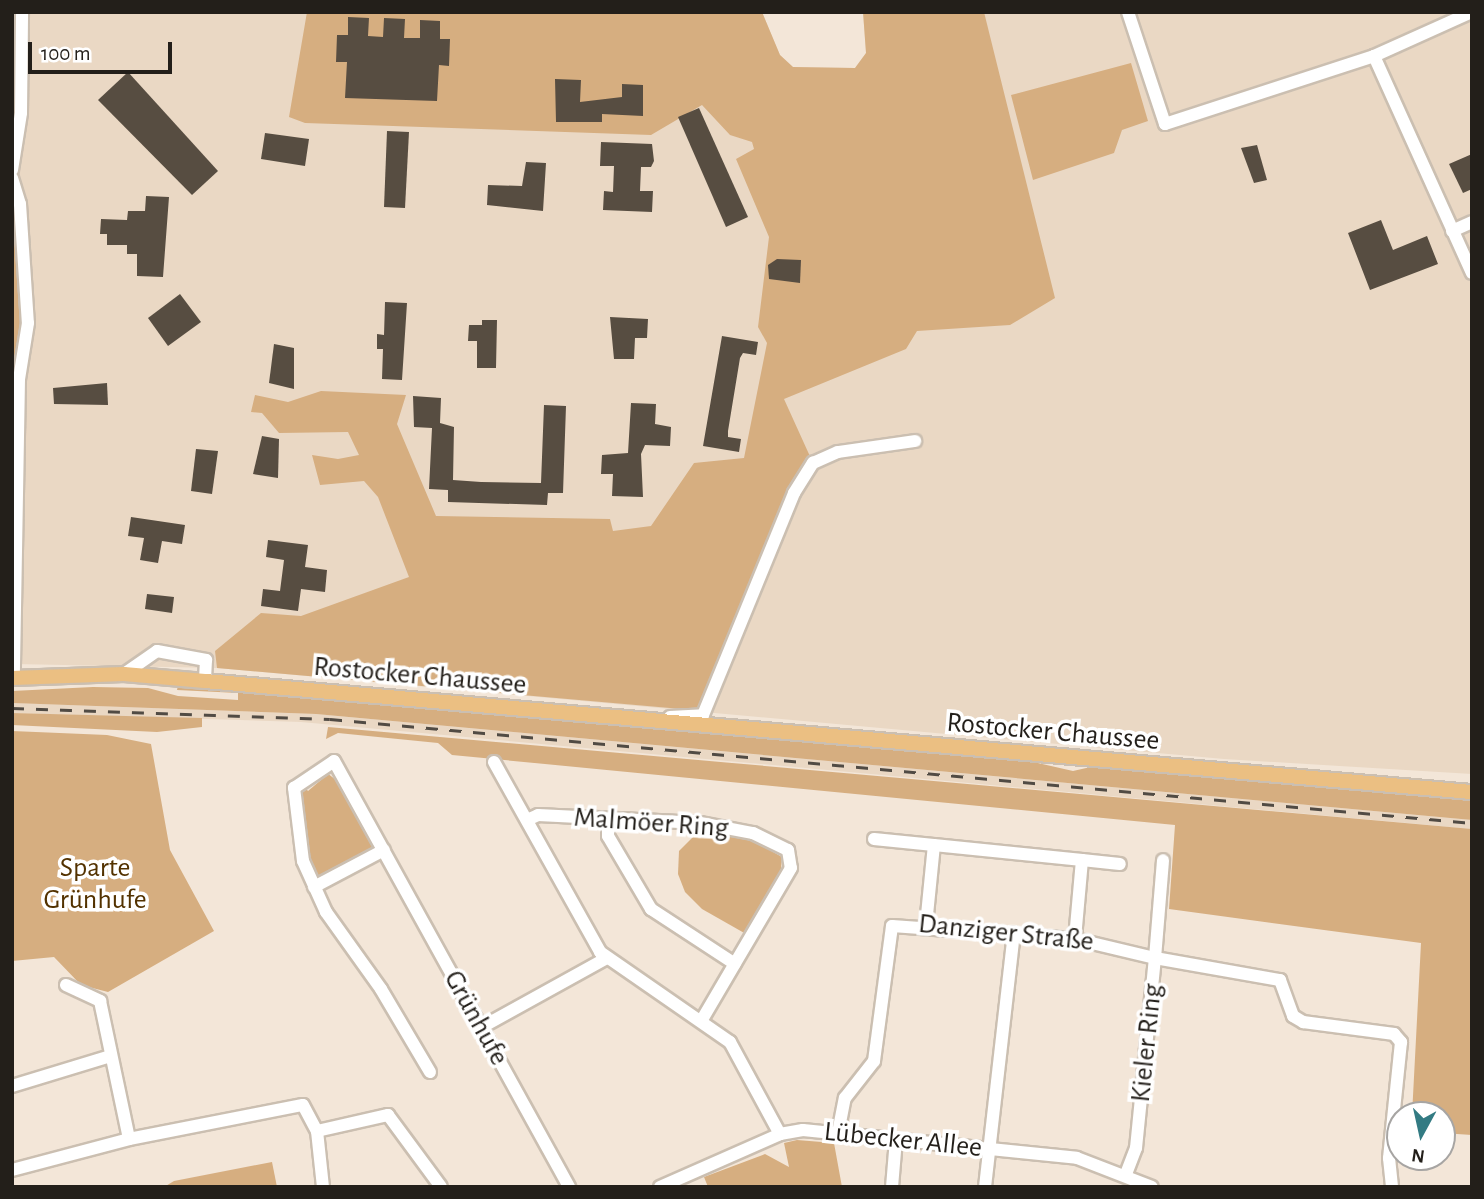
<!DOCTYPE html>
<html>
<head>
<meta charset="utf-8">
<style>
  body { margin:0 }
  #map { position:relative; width:1484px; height:1199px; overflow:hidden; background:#f3e6d8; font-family:"Alegreya Sans",sans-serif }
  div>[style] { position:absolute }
  .built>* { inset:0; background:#ead8c4 }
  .green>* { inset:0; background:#d6ae80 }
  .building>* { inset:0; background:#574d41 }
  .roads { filter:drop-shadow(2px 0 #cbbfb1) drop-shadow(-2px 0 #cbbfb1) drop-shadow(0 2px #cbbfb1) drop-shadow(0 -2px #cbbfb1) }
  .minor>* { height:12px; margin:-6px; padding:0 6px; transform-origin:6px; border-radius:6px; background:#fff }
  .major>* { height:14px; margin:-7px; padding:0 7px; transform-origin:7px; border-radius:7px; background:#ebbf82 }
  .rail>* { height:2.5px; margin-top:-1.25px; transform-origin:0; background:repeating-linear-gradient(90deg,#514b44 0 12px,transparent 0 24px) }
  span { translate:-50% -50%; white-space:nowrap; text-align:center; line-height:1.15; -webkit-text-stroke:7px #fff; paint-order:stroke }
  .street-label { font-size:28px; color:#231f1a }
  .park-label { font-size:28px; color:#533200 }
  .frame { position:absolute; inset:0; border:14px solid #231f1a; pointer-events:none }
  .north { position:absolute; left:1386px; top:1101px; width:70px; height:70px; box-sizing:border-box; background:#fff; border:2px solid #a7a5a3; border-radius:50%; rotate:188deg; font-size:19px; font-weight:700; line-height:28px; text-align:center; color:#231f1a }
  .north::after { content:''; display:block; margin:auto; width:24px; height:32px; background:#337b83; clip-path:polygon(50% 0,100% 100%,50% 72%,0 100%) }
  .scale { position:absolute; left:28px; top:42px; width:144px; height:32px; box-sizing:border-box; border:4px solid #231f1a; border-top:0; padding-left:9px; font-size:21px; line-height:24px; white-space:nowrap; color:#231f1a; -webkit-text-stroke:5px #fff; paint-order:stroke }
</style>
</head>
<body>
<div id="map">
  <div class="built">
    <i style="clip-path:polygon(12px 12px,762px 12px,780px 55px,793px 67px,855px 68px,866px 53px,863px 12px,1472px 12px,1472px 774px,1224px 759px,217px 668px,14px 664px)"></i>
    <i style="clip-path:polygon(12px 703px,316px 714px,1472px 820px,1472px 829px,301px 722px,12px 713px)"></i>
  </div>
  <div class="green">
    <i style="clip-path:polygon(307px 12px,762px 12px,780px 55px,793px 67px,855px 68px,866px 53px,863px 12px,984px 12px,1055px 298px,1010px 325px,917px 331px,906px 349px,784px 399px,813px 463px,704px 711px,217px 668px,215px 651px,261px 613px,301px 616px,409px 577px,378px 497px,364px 481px,320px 485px,312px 455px,338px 459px,359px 455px,348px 432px,279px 433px,262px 413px,251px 412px,255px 395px,288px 402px,321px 391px,406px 395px,397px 424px,436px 516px,610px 519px,613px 531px,651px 526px,694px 463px,744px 458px,767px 343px,758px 327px,769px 237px,736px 159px,754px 149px,752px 142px,730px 135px,702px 105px,651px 135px,305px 123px,289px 117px)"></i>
    <i style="clip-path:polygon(1131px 63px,1148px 121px,1122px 130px,1114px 153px,1033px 180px,1011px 95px)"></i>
    <i style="clip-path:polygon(12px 178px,28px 323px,19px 379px,12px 664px)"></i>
    <i style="clip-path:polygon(178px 685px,1029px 761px,1073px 771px,1095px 766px,1472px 801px,1472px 820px,316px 714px,12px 703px,12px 691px,93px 687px,148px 688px,178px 696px,238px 700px,238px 693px,177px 690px)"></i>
    <i style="clip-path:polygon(12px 713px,202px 718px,202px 727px,157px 732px,12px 725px)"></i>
    <i style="clip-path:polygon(328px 727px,1472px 829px,1472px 1135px,1442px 1133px,1442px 1115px,1412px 1115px,1421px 943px,1169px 909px,1175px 825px,452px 755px,438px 743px,338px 733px,326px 739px)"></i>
    <i style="clip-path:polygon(12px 731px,107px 735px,151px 744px,170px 850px,214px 931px,108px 992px,81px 985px,54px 957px,12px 961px)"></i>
    <i style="clip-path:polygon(327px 773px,345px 787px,377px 848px,316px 877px,307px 864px,298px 792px,302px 784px,308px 791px,321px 780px,317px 774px)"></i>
    <i style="clip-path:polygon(708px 830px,749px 838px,782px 857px,781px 869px,746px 934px,702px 909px,685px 892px,678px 874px,679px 851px,697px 833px)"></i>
    <i style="clip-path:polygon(797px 1140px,834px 1143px,842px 1187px,708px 1187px,704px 1177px,765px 1154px,789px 1167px,784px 1143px)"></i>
    <i style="clip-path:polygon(272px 1162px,277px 1187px,164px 1187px,174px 1181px)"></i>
  </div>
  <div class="building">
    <i style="clip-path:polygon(348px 17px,369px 18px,368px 36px,383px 37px,384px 18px,405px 19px,404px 38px,420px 38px,420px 20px,440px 21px,440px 39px,450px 39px,449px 66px,439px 65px,437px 101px,345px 98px,347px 62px,336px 62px,337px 35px,348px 35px)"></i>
    <i style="clip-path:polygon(128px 72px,218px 171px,192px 195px,98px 100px)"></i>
    <i style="clip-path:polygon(555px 79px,581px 80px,580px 102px,622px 97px,622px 84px,643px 85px,643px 116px,602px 114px,602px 122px,556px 122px)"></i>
    <i style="clip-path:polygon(699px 108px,748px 217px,726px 227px,678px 117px)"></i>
    <i style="clip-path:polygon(387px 131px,409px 132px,405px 208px,384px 207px)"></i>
    <i style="clip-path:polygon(265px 133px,309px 139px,305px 166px,261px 159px)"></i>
    <i style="clip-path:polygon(601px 142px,652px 144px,654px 161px,651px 167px,641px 167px,640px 191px,653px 191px,652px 212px,603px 210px,604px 191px,613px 192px,614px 166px,600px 166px)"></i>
    <i style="clip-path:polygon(1257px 145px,1267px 180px,1254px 183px,1241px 148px)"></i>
    <i style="clip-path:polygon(1472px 154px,1472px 189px,1463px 193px,1449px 164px)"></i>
    <i style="clip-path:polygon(526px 162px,546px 163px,543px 211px,487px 205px,488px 185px,522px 186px)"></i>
    <i style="clip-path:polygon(146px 196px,169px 197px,163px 277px,137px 276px,137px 254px,127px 254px,127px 245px,107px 245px,107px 234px,100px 234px,101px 219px,127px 220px,128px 211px,145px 211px)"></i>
    <i style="clip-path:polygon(1381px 220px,1393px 250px,1427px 236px,1438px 264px,1370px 290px,1348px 233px)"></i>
    <i style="clip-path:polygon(777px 259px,801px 260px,800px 283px,769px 279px,768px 265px)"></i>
    <i style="clip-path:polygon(180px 294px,201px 322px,168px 346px,148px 318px)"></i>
    <i style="clip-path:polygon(385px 302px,407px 303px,402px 380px,382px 379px,383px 349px,377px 349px,377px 334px,384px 335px)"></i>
    <i style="clip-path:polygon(610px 317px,648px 319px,647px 338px,635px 338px,634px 359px,614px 359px)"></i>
    <i style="clip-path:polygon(482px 320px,497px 320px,496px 368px,477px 368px,477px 341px,468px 341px,469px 325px,482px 325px)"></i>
    <i style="clip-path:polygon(722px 336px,758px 342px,756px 355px,743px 353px,740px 358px,728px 431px,728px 437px,741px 439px,739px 452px,703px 446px)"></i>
    <i style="clip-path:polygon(274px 344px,294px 348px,294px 389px,269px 383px)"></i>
    <i style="clip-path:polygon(107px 383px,108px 405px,54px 404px,53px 388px)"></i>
    <i style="clip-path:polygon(413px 396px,441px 398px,440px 423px,454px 427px,453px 480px,481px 482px,541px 483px,544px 405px,566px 406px,563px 493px,548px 493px,547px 505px,448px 502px,448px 490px,429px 489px,432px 428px,414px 427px)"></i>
    <i style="clip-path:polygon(631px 403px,656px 404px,655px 424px,671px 427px,670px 446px,645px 445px,641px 454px,643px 497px,612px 496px,613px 474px,601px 474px,602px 455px,628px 453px)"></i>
    <i style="clip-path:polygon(262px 436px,279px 439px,278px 478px,253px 474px)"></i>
    <i style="clip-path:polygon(196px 449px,218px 451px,212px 494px,191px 491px)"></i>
    <i style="clip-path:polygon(131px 517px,185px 525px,182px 544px,162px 541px,158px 563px,140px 560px,144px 538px,128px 536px)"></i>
    <i style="clip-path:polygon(268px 540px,308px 545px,305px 567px,327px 570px,325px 592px,301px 589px,298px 611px,261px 606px,263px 589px,280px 591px,284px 560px,266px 557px)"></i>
    <i style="clip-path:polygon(147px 594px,174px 597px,172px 613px,145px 609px)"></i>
  </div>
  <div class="roads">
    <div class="minor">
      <i style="left:1128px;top:12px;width:118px;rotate:71.7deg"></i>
      <i style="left:1165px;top:124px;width:220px;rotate:-18deg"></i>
      <i style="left:1374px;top:56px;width:107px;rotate:-24.2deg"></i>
      <i style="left:1374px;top:56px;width:238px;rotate:65.7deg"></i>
      <i style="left:12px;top:170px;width:58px;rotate:-81deg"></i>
      <i style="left:21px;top:113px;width:101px;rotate:-89.4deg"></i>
      <i style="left:12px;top:178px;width:27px;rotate:73deg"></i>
      <i style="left:20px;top:204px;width:119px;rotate:86.2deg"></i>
      <i style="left:28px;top:323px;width:57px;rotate:99.1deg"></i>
      <i style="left:19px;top:379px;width:299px;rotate:91deg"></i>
      <i style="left:1452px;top:231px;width:22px;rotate:-24deg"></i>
      <i style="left:124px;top:674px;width:40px;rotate:-34.9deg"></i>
      <i style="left:157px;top:651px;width:50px;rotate:10.4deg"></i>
      <i style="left:206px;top:660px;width:21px;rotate:93deg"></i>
      <i style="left:670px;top:717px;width:33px;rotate:-3deg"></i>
      <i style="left:703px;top:715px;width:240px;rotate:-67.7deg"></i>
      <i style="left:794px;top:493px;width:36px;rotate:-58deg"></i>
      <i style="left:813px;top:463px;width:27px;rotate:-24deg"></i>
      <i style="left:838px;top:452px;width:78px;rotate:-8.1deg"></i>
      <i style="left:494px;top:762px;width:218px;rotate:60.8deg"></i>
      <i style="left:600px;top:952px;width:158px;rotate:34.7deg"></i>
      <i style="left:730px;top:1042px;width:105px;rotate:61.5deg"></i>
      <i style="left:527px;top:820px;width:12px;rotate:-24deg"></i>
      <i style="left:538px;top:815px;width:162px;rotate:2.8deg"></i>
      <i style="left:700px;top:823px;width:54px;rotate:10.7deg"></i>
      <i style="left:753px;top:833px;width:39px;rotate:26deg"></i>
      <i style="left:788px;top:850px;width:18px;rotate:81deg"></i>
      <i style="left:791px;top:868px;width:176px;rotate:120.4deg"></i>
      <i style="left:608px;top:820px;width:16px;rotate:90deg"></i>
      <i style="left:608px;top:836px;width:85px;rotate:59.5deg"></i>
      <i style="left:651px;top:909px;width:100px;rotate:33.2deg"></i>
      <i style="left:874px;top:839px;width:60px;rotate:5.7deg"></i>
      <i style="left:1082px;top:860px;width:38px;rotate:6deg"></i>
      <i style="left:314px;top:887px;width:79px;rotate:-27.9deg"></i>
      <i style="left:926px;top:925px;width:80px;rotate:-84.3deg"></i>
      <i style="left:934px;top:845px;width:149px;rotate:5.8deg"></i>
      <i style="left:1082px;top:860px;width:79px;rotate:95.1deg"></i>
      <i style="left:66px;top:985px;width:38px;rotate:25deg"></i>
      <i style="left:100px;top:1001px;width:141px;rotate:78.1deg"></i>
      <i style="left:482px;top:1027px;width:141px;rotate:-28.9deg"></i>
      <i style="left:430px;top:1072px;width:96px;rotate:-120.6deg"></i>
      <i style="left:381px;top:989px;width:95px;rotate:-125.5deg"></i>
      <i style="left:326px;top:912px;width:56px;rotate:-114.3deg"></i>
      <i style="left:303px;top:861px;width:74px;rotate:-97deg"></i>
      <i style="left:294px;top:788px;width:48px;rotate:-34deg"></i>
      <i style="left:334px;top:761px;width:487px;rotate:61.1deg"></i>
      <i style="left:12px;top:1086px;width:103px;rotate:-16.9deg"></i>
      <i style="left:317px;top:1131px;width:73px;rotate:-12.7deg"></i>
      <i style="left:388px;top:1115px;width:89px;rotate:53.6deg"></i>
      <i style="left:838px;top:1133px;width:36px;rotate:-79deg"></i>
      <i style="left:845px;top:1098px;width:47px;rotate:-51.9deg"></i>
      <i style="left:874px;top:1061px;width:136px;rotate:-82.4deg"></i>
      <i style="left:892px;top:926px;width:183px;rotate:4.1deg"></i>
      <i style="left:1075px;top:939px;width:82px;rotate:13.4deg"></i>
      <i style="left:1155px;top:958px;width:98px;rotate:-85.3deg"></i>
      <i style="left:12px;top:1170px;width:121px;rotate:-14.8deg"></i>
      <i style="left:129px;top:1139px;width:177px;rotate:-11.1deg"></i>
      <i style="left:303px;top:1105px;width:30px;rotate:62deg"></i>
      <i style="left:317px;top:1131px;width:56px;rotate:83.9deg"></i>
      <i style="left:1126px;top:1174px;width:28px;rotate:-69deg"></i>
      <i style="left:1136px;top:1148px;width:191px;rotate:-84.3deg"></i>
      <i style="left:1155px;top:958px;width:127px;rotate:10deg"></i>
      <i style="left:1280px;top:980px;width:38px;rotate:70deg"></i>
      <i style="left:1293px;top:1016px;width:12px;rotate:31deg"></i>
      <i style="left:1303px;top:1022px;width:92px;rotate:7.5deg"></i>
      <i style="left:1394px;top:1034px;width:11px;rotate:49deg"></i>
      <i style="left:1401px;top:1042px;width:117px;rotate:95.9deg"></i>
      <i style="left:1389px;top:1158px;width:29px;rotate:84deg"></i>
      <i style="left:660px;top:1187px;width:131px;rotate:-23.8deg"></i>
      <i style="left:780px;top:1134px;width:23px;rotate:-10deg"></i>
      <i style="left:803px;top:1130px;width:275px;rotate:5.8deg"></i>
      <i style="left:1077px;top:1158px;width:80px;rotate:21.1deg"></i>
      <i style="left:892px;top:1187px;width:48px;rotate:-85.2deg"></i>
      <i style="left:985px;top:1187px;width:255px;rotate:-83.5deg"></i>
    </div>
    <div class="major">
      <i style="left:12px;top:678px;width:112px;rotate:-2deg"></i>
      <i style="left:124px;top:674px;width:81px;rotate:4.9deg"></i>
      <i style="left:205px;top:681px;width:1272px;rotate:5.01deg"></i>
    </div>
  </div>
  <div class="rail">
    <i style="left:12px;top:708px;width:318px;rotate:2deg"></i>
    <i style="left:330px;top:719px;width:1147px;rotate:5.2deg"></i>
  </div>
  <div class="street-label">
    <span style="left:420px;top:676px;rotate:5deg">Rostocker Chaussee</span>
    <span style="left:1053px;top:732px;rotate:5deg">Rostocker Chaussee</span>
    <span style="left:651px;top:823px;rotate:4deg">Malmöer Ring</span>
    <span style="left:1006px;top:933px;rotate:6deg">Danziger Straße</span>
    <span style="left:476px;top:1018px;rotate:61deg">Grünhufe</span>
    <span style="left:1147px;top:1043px;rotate:-84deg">Kieler Ring</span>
    <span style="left:903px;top:1140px;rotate:6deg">Lübecker Allee</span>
  </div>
  <div class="park-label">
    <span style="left:95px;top:884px">Sparte<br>Grünhufe</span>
  </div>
  <div class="frame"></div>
  <div class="north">N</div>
  <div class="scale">100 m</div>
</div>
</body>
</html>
